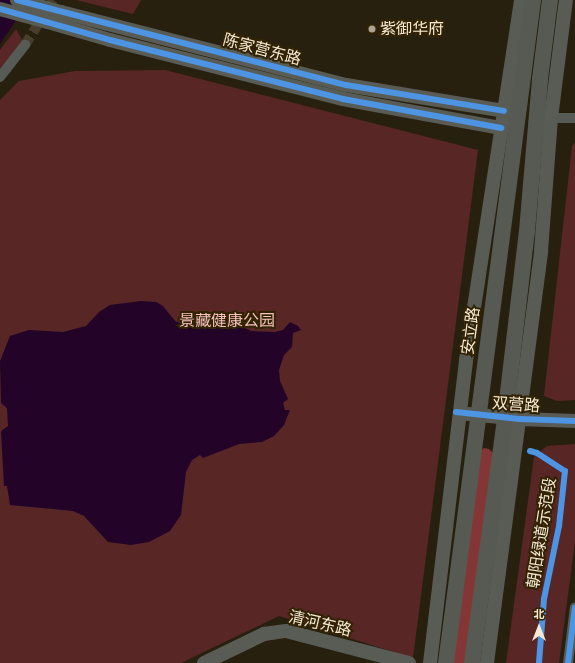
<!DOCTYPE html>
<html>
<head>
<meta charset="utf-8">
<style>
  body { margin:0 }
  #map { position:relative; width:575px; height:663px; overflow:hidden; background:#28200e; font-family:"Alegreya Sans","Noto Sans SC",sans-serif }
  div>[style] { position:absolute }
  .green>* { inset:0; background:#582625 }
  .forest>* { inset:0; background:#843636 }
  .water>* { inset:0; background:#230328 }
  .street-tunnel>* { height:10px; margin-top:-5px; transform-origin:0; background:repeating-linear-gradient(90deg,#473e2c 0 10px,transparent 0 15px) }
  .street>* { height:10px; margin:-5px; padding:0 5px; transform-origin:5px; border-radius:5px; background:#565b56 }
  .secondary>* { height:14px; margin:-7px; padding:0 7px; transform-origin:7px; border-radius:7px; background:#585c55 }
  .primary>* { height:16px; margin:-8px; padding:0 8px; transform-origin:8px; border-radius:8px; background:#575a52 }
  .secondary-bridge>* { height:14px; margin:-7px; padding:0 7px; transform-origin:7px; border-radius:7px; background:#585c55 }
  .cycleway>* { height:6px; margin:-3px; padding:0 3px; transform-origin:3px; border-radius:3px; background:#4d94e3 }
  .dots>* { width:11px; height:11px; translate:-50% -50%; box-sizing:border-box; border:2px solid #322304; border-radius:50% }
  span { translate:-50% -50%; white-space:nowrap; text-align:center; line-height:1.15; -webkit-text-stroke:4px #322304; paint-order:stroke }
  .poi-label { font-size:16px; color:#f5e9d3 }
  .left { translate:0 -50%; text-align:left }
  .street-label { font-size:16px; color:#f5e9d3 }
  .park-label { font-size:16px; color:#f5c1bf }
  .north { position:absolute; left:519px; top:607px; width:40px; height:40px; -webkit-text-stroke:3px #322304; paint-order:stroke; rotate:0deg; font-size:11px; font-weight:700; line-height:16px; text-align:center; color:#f5e9d3 }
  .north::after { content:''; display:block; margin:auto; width:14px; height:18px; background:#f5e9d3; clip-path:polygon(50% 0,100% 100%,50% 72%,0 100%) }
</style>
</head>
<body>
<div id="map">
  <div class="green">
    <i style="clip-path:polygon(76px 0,141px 0,133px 14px)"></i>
    <i style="clip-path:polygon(16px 29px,25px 45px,0 77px,0 50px)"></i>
    <i style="clip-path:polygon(165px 70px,478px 150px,413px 658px,279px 616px,181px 663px,0 663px,0 100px,19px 81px,75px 71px)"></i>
    <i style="clip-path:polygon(575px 143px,575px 400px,557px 401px,544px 396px,572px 146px)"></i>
    <i style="clip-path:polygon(575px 444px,575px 542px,559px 663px,506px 663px,534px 457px,547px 446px)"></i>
  </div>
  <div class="forest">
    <i style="clip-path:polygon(484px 448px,489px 449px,493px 453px,467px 663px,451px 663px,479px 452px)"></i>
  </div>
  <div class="water">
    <i style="clip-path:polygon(0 0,30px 0,0 44px)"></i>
    <i style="clip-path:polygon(141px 301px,156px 302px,163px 306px,175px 321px,186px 326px,221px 321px,241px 326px,251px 331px,275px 332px,283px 330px,290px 322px,298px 326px,301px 330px,293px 333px,292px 347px,284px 355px,279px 370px,280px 381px,288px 399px,283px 403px,285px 410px,290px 410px,284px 425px,274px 436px,262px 442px,239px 444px,203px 458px,200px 455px,192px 460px,186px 472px,181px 515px,170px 531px,149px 542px,131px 545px,108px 542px,84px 516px,73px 511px,10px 505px,7px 486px,4px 486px,1px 431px,8px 426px,7px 408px,1px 403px,0 361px,10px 336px,29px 330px,63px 332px,86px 326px,99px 312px,110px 305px)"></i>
  </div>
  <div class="street-tunnel">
    <i style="left:25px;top:45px;width:53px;rotate:-58.1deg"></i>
  </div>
  <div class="street">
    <i style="left:0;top:77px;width:41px;rotate:-52deg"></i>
    <i style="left:551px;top:118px;width:24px"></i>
    <i style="left:568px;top:663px;width:56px;rotate:-82.9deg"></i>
  </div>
  <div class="secondary">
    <i style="left:61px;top:12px;width:294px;rotate:14.4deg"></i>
    <i style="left:346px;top:85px;width:160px;rotate:9.3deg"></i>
    <i style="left:55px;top:24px;width:57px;rotate:16.2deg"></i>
    <i style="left:110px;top:40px;width:240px;rotate:14.2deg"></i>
    <i style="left:343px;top:99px;width:161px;rotate:10.4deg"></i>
    <i style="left:468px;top:414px;width:52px;rotate:5.5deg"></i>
    <i style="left:520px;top:419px;width:55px;rotate:2.1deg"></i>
    <i style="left:204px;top:663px;width:67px;rotate:-25.8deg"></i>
    <i style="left:264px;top:634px;width:22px;rotate:-8deg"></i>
    <i style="left:286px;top:631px;width:127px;rotate:14.6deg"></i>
    <i style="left:430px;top:663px;width:305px;rotate:-83.2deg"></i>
    <i style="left:466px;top:360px;width:364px;rotate:-81.3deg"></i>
    <i style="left:487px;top:663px;width:416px;rotate:-82.5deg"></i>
    <i style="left:541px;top:251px;width:133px;rotate:-85.7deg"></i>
    <i style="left:551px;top:118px;width:119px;rotate:-82.8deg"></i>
  </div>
  <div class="primary">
    <i style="left:446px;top:663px;width:669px;rotate:-82.52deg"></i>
    <i style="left:472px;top:663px;width:247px;rotate:-82.3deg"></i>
    <i style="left:505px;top:418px;width:188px;rotate:-83.3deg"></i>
    <i style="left:527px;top:231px;width:153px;rotate:-85.1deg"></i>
    <i style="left:540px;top:79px;width:80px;rotate:-82.8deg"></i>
  </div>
  <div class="secondary-bridge">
    <i style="left:17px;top:0;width:46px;rotate:15.3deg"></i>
    <i style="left:0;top:9px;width:57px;rotate:15.3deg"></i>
  </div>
  <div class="cycleway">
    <i style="left:17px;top:0;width:340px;rotate:14.5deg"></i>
    <i style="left:346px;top:85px;width:160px;rotate:9.3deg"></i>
    <i style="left:0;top:9px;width:114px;rotate:15.7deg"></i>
    <i style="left:110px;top:40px;width:240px;rotate:14.2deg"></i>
    <i style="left:343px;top:99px;width:161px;rotate:10.4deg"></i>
    <i style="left:456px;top:412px;width:64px;rotate:6.2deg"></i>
    <i style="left:520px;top:419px;width:55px;rotate:2.1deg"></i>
    <i style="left:530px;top:451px;width:7px;rotate:16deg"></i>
    <i style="left:537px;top:453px;width:33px;rotate:33deg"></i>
    <i style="left:565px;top:471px;width:55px;rotate:96.2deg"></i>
    <i style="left:559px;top:526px;width:75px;rotate:101.6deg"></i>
    <i style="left:544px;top:599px;width:64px;rotate:94.5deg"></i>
    <i style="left:568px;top:663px;width:56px;rotate:-82.9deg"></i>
  </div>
  <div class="dots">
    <i style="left:372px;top:29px;background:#ada38e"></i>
  </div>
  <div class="poi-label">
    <span class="left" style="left:380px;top:29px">紫御华府</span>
  </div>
  <div class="street-label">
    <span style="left:262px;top:50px;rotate:15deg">陈家营东路</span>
    <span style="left:471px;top:331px;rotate:-82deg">安立路</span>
    <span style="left:516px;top:405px;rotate:4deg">双营路</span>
    <span style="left:542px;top:533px;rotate:-81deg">朝阳绿道示范段</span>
    <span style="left:320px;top:624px;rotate:13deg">清河东路</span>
  </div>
  <div class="park-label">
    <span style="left:227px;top:321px">景藏健康公园</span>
  </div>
  <div class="north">北</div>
</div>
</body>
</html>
